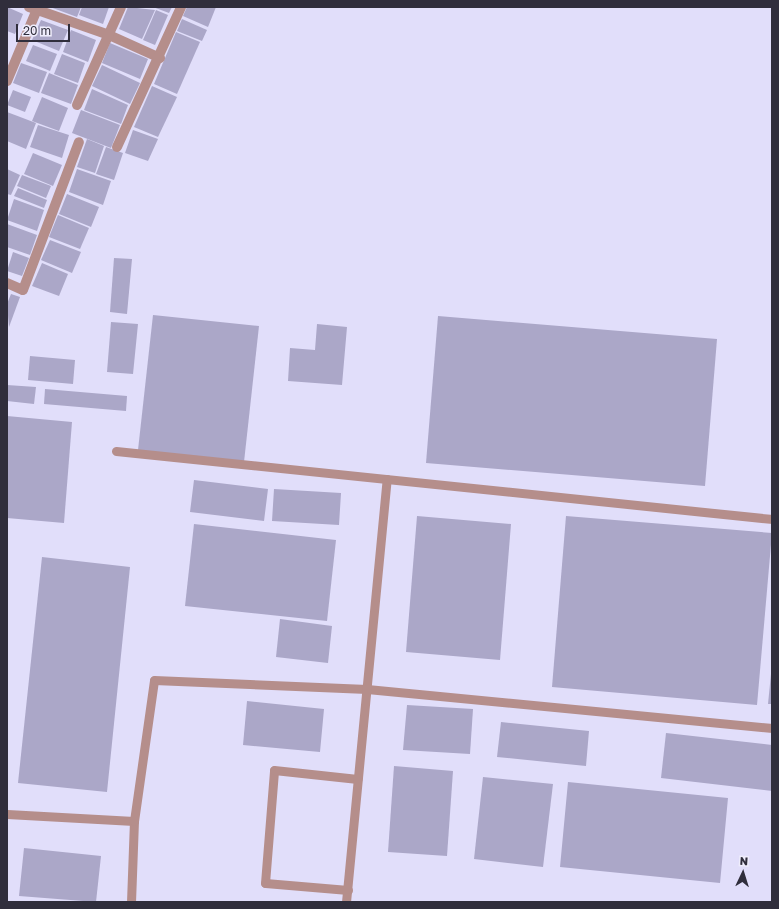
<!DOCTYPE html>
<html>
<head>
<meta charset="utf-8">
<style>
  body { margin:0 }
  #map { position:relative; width:779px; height:909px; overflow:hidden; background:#e1defa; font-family:"Golos Text",sans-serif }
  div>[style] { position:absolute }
  .building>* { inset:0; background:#aba7c8 }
  .lane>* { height:9px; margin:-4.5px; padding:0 4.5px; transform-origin:4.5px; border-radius:4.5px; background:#b58e8b }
  .street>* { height:10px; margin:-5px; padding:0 5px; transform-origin:5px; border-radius:5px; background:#b58e8b }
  span { translate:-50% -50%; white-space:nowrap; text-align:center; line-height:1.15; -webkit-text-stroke:4px #efedfc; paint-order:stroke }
  .frame { position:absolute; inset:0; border:8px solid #302e3c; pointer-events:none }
  .north { position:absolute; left:723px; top:853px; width:40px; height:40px; -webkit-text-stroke:3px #efedfc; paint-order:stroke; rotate:4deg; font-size:11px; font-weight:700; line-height:16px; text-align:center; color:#302e3c }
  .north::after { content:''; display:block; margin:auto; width:14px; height:18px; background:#302e3c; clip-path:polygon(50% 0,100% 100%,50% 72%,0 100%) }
  .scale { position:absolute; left:16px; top:24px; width:54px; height:18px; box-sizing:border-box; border:2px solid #302e3c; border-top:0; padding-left:5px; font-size:12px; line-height:14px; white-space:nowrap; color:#302e3c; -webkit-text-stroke:3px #efedfc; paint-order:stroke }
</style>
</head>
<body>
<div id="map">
  <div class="building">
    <i style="clip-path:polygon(7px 7px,23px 14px,15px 34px,7px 31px)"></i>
    <i style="clip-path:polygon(50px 7px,81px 7px,77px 17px)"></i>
    <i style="clip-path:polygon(82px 7px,109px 7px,103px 24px,79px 15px)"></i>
    <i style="clip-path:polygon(128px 7px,155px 10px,142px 39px,119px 29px)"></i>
    <i style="clip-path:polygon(153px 7px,172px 7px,169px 13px)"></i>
    <i style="clip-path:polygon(187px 7px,216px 7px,208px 27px,183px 16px)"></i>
    <i style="clip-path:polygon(156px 10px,168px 15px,155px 45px,143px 40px)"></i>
    <i style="clip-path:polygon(182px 19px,207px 30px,202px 41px,177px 31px)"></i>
    <i style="clip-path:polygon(41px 20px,68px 30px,59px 51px,32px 40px)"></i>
    <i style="clip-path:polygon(71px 30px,96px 40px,88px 62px,63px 52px)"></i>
    <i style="clip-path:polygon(176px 32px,200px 42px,177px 94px,154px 84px)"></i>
    <i style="clip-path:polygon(110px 43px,148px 59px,140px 79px,102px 63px)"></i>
    <i style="clip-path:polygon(33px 45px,57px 54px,50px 71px,26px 61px)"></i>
    <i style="clip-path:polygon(62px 54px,85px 63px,78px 83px,54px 74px)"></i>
    <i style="clip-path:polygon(21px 63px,47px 72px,39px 93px,13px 83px)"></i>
    <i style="clip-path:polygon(102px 65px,140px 83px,130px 104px,92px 86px)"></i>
    <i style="clip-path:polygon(49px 73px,78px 85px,71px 104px,41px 93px)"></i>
    <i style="clip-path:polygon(152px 86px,177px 97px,158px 137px,134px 127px)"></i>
    <i style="clip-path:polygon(92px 89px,128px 105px,121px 124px,84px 110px)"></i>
    <i style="clip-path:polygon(13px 90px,31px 97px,25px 112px,7px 105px)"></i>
    <i style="clip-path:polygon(42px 97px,68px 108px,59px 131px,32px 121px)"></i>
    <i style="clip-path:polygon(81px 110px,120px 125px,111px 148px,72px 133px)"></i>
    <i style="clip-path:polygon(7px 112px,36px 123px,26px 149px,7px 141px)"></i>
    <i style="clip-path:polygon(38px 125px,69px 135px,62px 158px,30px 147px)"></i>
    <i style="clip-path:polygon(133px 130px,158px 139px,148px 161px,125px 153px)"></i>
    <i style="clip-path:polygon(87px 139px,104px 146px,95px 173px,77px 167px)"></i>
    <i style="clip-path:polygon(106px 147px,123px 153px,114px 180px,96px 174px)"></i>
    <i style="clip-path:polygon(33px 153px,62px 165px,53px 186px,24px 174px)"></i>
    <i style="clip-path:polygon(7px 169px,20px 175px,11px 195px,7px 194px)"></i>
    <i style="clip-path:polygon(77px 169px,111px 181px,103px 205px,69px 192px)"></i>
    <i style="clip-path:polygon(22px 175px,51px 186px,46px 198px,17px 186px)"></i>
    <i style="clip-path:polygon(18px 188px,47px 200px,44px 208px,14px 196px)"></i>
    <i style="clip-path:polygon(67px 194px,99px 207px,91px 227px,59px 214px)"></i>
    <i style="clip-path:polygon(14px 199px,44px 210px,37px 231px,7px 220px)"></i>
    <i style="clip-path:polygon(58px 215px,89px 228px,80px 249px,49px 237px)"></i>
    <i style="clip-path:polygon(7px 224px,37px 235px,30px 255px,7px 247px)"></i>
    <i style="clip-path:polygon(50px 240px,81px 252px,72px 273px,41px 260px)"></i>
    <i style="clip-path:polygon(13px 252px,29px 258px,22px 276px,7px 271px)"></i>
    <i style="clip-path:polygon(114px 258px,132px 259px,127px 314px,110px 312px)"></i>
    <i style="clip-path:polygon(42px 263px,68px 274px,59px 296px,32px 286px)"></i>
    <i style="clip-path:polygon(11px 294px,20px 297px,9px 327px,7px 304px)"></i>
    <i style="clip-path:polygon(153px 315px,259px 326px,244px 462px,138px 450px)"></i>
    <i style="clip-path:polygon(438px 316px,717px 339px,705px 486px,426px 463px)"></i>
    <i style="clip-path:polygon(111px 322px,138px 324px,133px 374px,107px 372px)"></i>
    <i style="clip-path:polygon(317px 324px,347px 327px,342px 385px,288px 381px,290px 348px,315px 350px)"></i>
    <i style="clip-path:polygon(30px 356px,75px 360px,73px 384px,28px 380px)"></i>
    <i style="clip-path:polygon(7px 385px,36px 387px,34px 404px,7px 401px)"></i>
    <i style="clip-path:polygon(45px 389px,127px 396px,126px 411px,44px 404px)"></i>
    <i style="clip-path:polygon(7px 416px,72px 422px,64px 523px,7px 518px)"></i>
    <i style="clip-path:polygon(194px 480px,268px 489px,264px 521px,190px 512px)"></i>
    <i style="clip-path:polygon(274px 489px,341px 493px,339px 525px,272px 521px)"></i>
    <i style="clip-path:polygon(417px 516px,511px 524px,500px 660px,406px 652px)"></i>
    <i style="clip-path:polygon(566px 516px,772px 533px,757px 705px,552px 687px)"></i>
    <i style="clip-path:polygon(194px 524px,336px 540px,327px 621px,185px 606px)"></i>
    <i style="clip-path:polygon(42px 557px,130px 567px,107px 792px,18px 783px)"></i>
    <i style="clip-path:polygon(280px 619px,332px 626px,328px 663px,276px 657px)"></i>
    <i style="clip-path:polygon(771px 674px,772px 674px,772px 704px,768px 704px)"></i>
    <i style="clip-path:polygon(247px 701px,324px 709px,320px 752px,243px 745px)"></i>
    <i style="clip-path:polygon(407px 705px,473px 709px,470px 754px,403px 750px)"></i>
    <i style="clip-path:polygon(501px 722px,589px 731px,586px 766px,497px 757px)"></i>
    <i style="clip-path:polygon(666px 733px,772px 745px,772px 791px,661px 778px)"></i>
    <i style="clip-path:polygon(394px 766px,453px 771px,447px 856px,388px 852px)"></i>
    <i style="clip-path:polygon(483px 777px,553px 784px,543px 867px,474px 859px)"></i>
    <i style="clip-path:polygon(568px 782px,728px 798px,720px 883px,560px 867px)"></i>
    <i style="clip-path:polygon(24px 848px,101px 856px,96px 902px,19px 896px)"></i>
  </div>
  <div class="lane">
    <i style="left:116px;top:451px;width:660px;rotate:5.92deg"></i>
    <i style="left:7px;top:814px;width:127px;rotate:3.2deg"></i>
    <i style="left:348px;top:890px;width:83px;rotate:-175.2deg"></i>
    <i style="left:265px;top:883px;width:113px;rotate:-85.4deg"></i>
    <i style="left:274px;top:770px;width:84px;rotate:6.1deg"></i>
    <i style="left:131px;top:902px;width:81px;rotate:-87.9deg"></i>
    <i style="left:134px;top:821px;width:142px;rotate:-81.9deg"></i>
    <i style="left:154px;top:680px;width:213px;rotate:2.4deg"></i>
    <i style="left:367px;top:689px;width:407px;rotate:5.5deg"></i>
    <i style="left:346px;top:902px;width:425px;rotate:-84.5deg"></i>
  </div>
  <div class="street">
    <i style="left:29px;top:7px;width:85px;rotate:19.3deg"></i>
    <i style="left:109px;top:35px;width:56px;rotate:24.3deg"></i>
    <i style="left:7px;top:81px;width:80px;rotate:-67.3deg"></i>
    <i style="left:77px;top:105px;width:107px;rotate:-65.8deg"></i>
    <i style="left:117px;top:147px;width:154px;rotate:-65.4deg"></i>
    <i style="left:7px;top:283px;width:17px;rotate:24deg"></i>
    <i style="left:23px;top:290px;width:158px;rotate:-69.3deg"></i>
  </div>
  <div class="frame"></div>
  <div class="north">N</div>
  <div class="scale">20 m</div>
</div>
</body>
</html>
